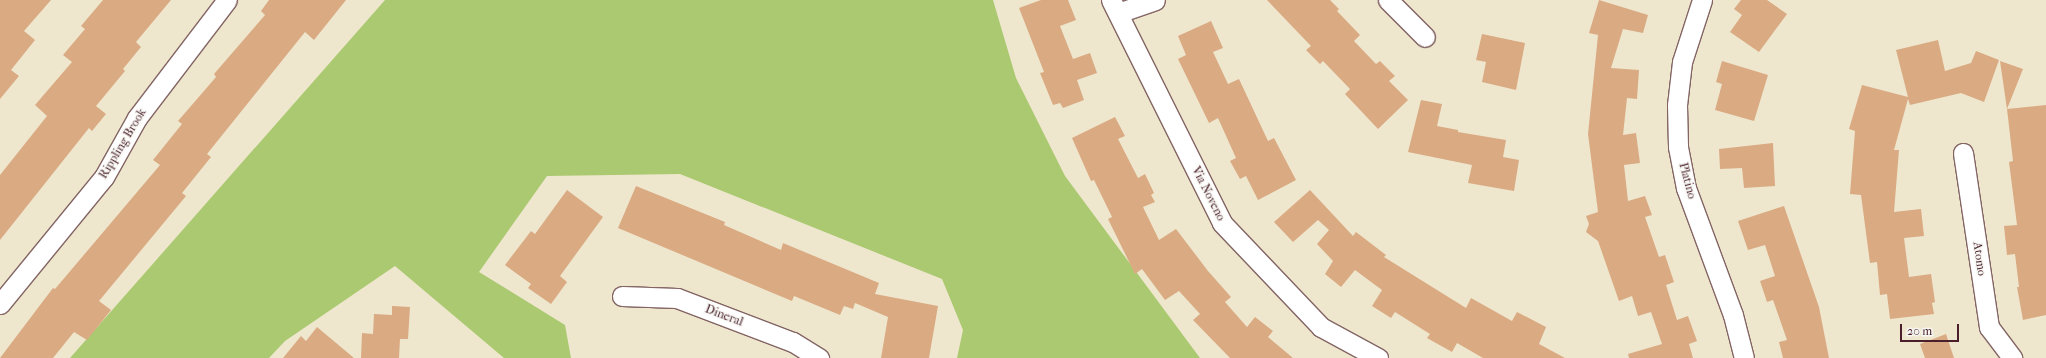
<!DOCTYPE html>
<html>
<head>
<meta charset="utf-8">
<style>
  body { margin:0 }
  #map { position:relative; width:2046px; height:358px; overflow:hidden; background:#eee7ce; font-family:"IM FELL French Canon",serif }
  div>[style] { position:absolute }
  .green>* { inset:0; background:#abc970 }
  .building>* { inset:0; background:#daaa83 }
  .roads { filter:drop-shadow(1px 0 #836564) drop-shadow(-1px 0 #836564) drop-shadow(0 1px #836564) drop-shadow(0 -1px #836564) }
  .minor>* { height:19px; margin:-9.5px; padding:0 9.5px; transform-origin:9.5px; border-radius:9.5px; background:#fff }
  span { translate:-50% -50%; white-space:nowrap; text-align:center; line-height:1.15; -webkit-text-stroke:3px #f6f6f2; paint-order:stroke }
  .street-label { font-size:12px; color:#4a1f2b }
  .scale { position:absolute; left:1900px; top:324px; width:59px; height:18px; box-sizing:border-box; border:2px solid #4a1f2b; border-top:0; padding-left:5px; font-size:12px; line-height:14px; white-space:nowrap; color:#4a1f2b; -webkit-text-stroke:3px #f6f6f2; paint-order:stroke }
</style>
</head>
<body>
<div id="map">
  <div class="green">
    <i style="clip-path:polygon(385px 0,993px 0,1016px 78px,1065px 176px,1200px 358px,957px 358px,963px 330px,942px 279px,680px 174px,547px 176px,479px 272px,565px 325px,571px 358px,504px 358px,395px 266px,285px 341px,269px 358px,70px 358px)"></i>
  </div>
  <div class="building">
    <i style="clip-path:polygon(0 0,51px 0,24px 31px,35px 40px,11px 70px,19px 76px,0 99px)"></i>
    <i style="clip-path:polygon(103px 0,171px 0,136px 42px,141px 47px,123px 69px,125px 71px,96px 106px,106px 114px,92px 131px,89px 128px,0 240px,0 175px,47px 116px,35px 105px,72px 62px,63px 55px,85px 29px,81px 26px)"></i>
    <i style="clip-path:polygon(269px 0,346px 0,314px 40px,305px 32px,207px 154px,211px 157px,182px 193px,186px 196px,99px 301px,111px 310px,87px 340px,74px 332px,53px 358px,0 358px,53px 288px,55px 289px,160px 165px,153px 160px,182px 124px,178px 121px,216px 77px,214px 74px,265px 15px,261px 11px)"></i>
    <i style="clip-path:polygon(1041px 0,1068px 0,1076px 20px,1060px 26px,1073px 59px,1090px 53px,1097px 73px,1077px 80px,1084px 100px,1063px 108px,1060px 103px,1053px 105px,1040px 73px,1044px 72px,1019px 8px)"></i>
    <i style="clip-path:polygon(1267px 0,1330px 0,1339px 9px,1337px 11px,1360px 35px,1354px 41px,1376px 64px,1380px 61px,1395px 76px,1389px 81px,1408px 100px,1378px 129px,1345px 94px,1350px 89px,1323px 61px,1320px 64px,1306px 50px,1311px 46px)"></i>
    <i style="clip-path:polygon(1599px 0,1648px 15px,1643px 33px,1623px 29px,1611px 68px,1639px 70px,1637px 99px,1627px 98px,1623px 135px,1636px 133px,1640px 163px,1624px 165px,1628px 201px,1645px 196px,1652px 215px,1645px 217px,1659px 257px,1665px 255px,1674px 282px,1666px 285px,1677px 320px,1688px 316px,1697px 341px,1689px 344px,1693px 358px,1629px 358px,1628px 354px,1662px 344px,1651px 312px,1638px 316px,1632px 296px,1619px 301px,1598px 241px,1586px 232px,1589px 224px,1586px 216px,1598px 212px,1588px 134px,1598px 35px,1589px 33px)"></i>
    <i style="clip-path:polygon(1741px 0,1767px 0,1787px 14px,1759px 52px,1730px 32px,1742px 15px,1734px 9px)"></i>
    <i style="clip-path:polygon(1211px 21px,1223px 48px,1213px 52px,1228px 84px,1239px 79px,1268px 141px,1274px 138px,1296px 180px,1258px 200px,1246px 176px,1240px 179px,1230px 161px,1236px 158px,1218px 118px,1209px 123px,1178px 59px,1186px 55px,1178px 36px)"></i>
    <i style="clip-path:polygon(1482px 34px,1525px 43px,1516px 90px,1482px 82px,1486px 62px,1476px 60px)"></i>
    <i style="clip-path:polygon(1938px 40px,1945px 71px,1971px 63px,1976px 51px,1999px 60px,1984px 102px,1961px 93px,1910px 105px,1908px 99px,1894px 150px,1899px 150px,1894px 212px,1921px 209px,1924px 236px,1904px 238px,1909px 277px,1931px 274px,1935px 302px,1932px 303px,1934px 314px,1890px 319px,1887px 294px,1880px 295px,1877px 262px,1870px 263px,1861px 195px,1850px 194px,1855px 131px,1849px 129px,1862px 85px,1908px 97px,1896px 50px)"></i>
    <i style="clip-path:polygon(1722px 61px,1768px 75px,1754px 121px,1715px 110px,1722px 84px,1716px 82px)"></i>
    <i style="clip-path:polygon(2000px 61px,2023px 69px,2007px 109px)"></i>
    <i style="clip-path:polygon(1421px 100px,1442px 104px,1437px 126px,1458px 130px,1458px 132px,1506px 140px,1503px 157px,1519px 160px,1514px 191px,1468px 183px,1472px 165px,1408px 152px)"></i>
    <i style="clip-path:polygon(2046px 105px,2046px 315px,2023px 320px,2017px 287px,2019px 287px,2015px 254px,2007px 255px,2004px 226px,2017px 225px,2009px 162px,2013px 161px,2007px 109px)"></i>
    <i style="clip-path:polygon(1115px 117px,1125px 136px,1118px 139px,1138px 178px,1145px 174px,1154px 193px,1151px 195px,1155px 202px,1143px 207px,1159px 240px,1176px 229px,1208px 271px,1231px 297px,1225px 302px,1247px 327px,1255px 317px,1273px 331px,1268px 337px,1293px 358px,1230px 358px,1193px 320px,1200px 314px,1179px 291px,1165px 300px,1142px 269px,1135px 274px,1108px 219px,1112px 217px,1094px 180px,1091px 181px,1072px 138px)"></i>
    <i style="clip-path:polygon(1773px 143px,1775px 186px,1744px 188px,1742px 168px,1720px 169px,1719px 149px)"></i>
    <i style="clip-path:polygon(636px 186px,725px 222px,724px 225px,781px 250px,783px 243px,879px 283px,875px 294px,938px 306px,929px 358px,881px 358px,888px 317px,855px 303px,853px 309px,844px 306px,840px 315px,794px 296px,792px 301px,618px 228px)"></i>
    <i style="clip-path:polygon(567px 190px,603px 217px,560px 276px,567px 282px,551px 304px,528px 288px,531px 284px,505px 265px,531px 231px,535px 234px)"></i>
    <i style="clip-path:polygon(1310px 190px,1353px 236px,1356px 232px,1386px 255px,1384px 257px,1466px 308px,1471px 298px,1512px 321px,1517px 312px,1546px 327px,1539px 344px,1565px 358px,1483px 358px,1457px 343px,1452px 352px,1427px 338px,1430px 334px,1395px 312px,1391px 318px,1372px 306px,1382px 290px,1355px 270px,1341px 287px,1325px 274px,1333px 261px,1317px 244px,1329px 230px,1318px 220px,1293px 242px,1274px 222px)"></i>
    <i style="clip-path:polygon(1784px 206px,1819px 307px,1829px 358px,1783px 358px,1779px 342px,1787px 340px,1773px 300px,1767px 302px,1760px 281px,1775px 276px,1765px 245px,1748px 250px,1738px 221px)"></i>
    <i style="clip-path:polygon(392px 306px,410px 307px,408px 339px,400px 339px,399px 358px,361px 358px,362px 333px,373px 334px,374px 314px,392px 315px)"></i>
    <i style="clip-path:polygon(317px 327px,354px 358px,283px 358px,301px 336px,306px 341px)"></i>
    <i style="clip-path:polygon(1946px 334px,1954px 358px,1925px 358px,1920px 344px)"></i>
  </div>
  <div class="roads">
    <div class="minor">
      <i style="left:1111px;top:0;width:249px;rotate:63.5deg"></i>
      <i style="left:1222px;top:223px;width:144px;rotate:46.4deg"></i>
      <i style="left:1321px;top:327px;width:65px;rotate:28.5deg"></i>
      <i style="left:1388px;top:0;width:52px;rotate:45deg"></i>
      <i style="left:1702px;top:0;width:65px;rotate:107.9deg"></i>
      <i style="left:1682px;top:62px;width:43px;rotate:96.6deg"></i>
      <i style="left:1677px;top:105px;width:42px;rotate:88.6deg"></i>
      <i style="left:1678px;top:147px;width:42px;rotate:79deg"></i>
      <i style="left:1686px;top:188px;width:135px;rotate:69.7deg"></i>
      <i style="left:1733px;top:315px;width:44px;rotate:75.7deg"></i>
      <i style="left:1118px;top:13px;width:39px;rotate:-19deg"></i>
      <i style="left:1963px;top:153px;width:176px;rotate:81.5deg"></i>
      <i style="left:1989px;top:327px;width:39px;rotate:53deg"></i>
      <i style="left:622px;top:296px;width:55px;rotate:2.1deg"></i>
      <i style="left:677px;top:298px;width:124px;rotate:20.8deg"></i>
      <i style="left:793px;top:342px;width:31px;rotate:32deg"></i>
      <i style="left:0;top:304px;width:164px;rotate:-50.7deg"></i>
      <i style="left:104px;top:177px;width:68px;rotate:-60.8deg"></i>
      <i style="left:137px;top:118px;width:148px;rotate:-52.7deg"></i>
    </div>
  </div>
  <div class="street-label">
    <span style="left:123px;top:144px;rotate:-59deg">Rippling Brook</span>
    <span style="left:1687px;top:181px;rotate:75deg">Platino</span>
    <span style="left:1208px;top:194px;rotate:63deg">Via Noveno</span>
    <span style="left:1979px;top:259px;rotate:82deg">Atomo</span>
    <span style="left:724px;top:316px;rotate:21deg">Dineral</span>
  </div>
  <div class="scale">20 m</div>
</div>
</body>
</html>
